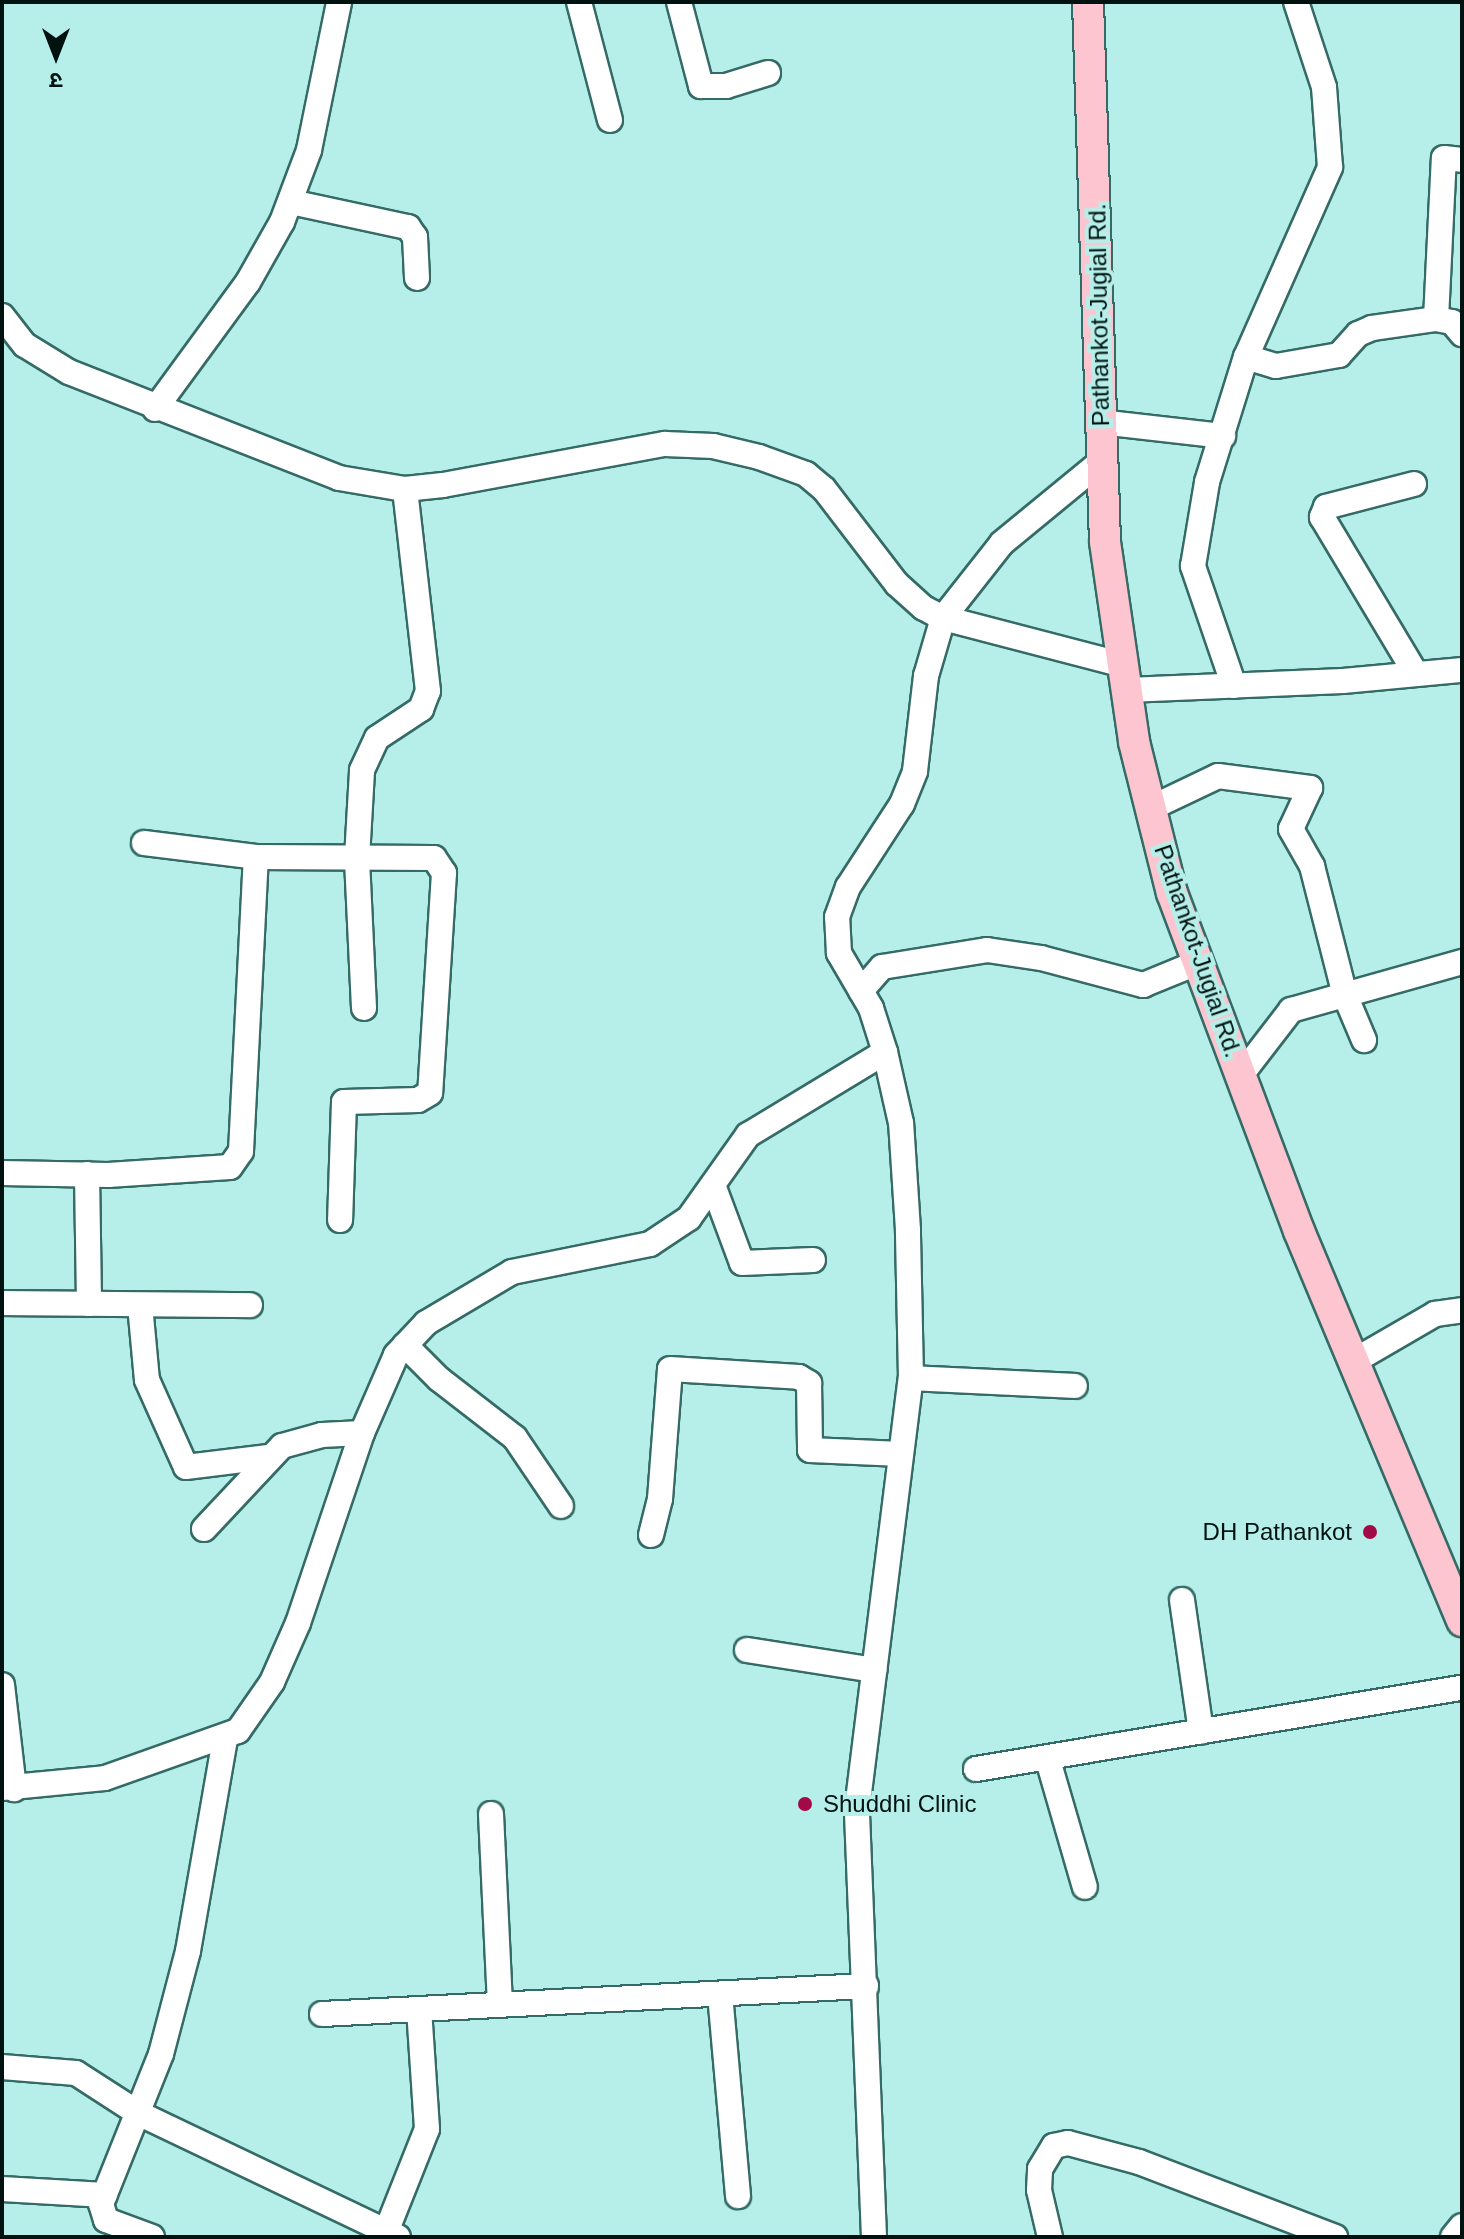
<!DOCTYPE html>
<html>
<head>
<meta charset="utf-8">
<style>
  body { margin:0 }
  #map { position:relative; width:1464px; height:2239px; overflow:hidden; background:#b6efe9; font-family:Helvetica,"Noto Sans Devanagari",sans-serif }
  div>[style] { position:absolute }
  .roads { filter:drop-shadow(2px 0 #356b66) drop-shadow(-2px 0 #356b66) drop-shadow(0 2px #356b66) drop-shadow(0 -2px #356b66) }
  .minor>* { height:24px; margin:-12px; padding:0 12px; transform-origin:12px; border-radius:12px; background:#fff }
  .major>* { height:30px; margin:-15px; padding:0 15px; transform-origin:15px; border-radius:15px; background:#fcc5cf }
  .dots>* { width:22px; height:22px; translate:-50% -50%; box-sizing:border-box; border:4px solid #b6efe9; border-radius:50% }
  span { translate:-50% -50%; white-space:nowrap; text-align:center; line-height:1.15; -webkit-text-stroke:8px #b6efe9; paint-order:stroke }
  .street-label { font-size:24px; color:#001210 }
  .poi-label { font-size:24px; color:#001210 }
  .right { translate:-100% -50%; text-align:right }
  .left { translate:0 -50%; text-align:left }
  .frame { position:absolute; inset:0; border:4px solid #001210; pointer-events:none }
  .north { position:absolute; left:16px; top:16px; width:80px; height:80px; -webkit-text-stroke:6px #b6efe9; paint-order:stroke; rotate:180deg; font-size:22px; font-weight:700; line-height:32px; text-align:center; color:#001210 }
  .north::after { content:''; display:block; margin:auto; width:28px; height:36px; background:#001210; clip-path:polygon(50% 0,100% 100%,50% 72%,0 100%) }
</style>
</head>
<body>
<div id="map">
  <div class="roads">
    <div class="minor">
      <i style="left:579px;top:2px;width:122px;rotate:75.3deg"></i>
      <i style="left:679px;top:2px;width:87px;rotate:75.3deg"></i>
      <i style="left:701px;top:86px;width:25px"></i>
      <i style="left:726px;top:86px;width:44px;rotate:-17.2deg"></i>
      <i style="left:291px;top:202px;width:120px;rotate:12.1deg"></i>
      <i style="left:408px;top:227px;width:12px;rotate:55deg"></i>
      <i style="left:415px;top:237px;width:41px;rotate:87.2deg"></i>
      <i style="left:2px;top:316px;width:37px;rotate:52deg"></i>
      <i style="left:25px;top:345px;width:52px;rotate:31.5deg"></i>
      <i style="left:69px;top:372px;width:290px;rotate:21.4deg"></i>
      <i style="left:339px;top:478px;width:67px;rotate:9.5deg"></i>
      <i style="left:405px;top:489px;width:38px;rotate:-6deg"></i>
      <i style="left:443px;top:485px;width:226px;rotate:-10.5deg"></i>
      <i style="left:665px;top:444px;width:48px;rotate:2.4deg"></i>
      <i style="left:713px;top:446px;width:47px;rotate:13.4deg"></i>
      <i style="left:759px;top:457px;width:50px;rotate:19.9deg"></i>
      <i style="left:806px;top:474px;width:23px;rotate:40deg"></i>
      <i style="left:824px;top:489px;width:120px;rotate:52.5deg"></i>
      <i style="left:897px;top:584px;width:36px;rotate:42deg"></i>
      <i style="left:924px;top:608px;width:21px;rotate:28deg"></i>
      <i style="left:943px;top:618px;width:186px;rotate:14.6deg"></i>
      <i style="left:1436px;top:319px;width:161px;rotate:-87.2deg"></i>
      <i style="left:1444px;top:158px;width:18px;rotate:6deg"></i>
      <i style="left:1246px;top:357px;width:208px;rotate:-66.1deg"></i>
      <i style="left:1330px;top:167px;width:80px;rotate:-94.3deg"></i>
      <i style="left:1324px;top:87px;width:89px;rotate:-108.2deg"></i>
      <i style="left:155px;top:409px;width:157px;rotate:-53.8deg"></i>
      <i style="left:248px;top:282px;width:69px;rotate:-60.5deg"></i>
      <i style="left:282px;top:222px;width:77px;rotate:-69.4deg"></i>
      <i style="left:309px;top:150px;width:151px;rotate:-78.5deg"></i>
      <i style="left:1100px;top:422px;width:124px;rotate:6.5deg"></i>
      <i style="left:1414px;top:484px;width:91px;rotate:165.4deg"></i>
      <i style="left:1326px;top:507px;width:11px;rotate:112deg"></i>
      <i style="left:1322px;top:517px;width:183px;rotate:59.1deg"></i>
      <i style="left:1234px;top:686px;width:127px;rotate:-108.9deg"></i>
      <i style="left:1193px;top:566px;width:85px;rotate:-80.5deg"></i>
      <i style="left:1207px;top:482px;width:131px;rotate:-72.7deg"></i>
      <i style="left:1246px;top:357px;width:31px;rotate:17deg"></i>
      <i style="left:1276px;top:366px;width:64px;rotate:-9.9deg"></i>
      <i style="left:1339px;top:355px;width:28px;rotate:-48deg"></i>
      <i style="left:1358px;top:334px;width:15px;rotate:-23deg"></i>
      <i style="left:1372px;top:328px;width:65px;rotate:-8deg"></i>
      <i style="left:1436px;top:319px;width:16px;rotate:11deg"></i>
      <i style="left:1452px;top:322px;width:16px;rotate:50deg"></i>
      <i style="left:1127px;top:690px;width:216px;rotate:-2.4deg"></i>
      <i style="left:1343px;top:681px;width:120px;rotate:-5.3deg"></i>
      <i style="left:1151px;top:808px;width:74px;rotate:-25.5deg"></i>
      <i style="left:1218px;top:776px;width:93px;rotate:7.4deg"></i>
      <i style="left:1310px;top:788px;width:45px;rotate:114.9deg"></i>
      <i style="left:1291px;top:829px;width:43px;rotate:60.4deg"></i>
      <i style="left:1312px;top:866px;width:133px;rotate:75.7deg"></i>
      <i style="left:1345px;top:995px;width:49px;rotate:67.1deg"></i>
      <i style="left:144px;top:843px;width:113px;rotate:7.1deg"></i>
      <i style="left:861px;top:991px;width:32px;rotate:-49deg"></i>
      <i style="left:882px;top:967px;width:106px;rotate:-9.2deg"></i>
      <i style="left:987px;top:950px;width:55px;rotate:8.4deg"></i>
      <i style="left:1041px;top:958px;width:106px;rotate:14.8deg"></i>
      <i style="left:1143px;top:985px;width:61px;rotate:-22.3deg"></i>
      <i style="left:364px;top:1008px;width:150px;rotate:-92.7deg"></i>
      <i style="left:357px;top:858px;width:88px;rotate:-86.7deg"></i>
      <i style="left:362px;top:770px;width:35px;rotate:-65deg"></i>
      <i style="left:377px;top:738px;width:53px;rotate:-33.4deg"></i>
      <i style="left:421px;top:709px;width:19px;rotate:-69deg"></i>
      <i style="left:428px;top:691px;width:203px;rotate:-96.5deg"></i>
      <i style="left:1241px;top:1075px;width:82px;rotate:-52.4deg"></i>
      <i style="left:1291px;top:1010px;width:178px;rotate:-15.7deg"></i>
      <i style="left:2px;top:1173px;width:106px;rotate:1.1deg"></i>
      <i style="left:108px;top:1175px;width:122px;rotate:-3.8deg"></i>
      <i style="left:230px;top:1167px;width:19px;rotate:-55deg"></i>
      <i style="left:241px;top:1151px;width:294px;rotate:-87.1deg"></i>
      <i style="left:256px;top:857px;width:178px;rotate:0.3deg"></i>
      <i style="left:434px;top:858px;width:18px;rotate:56deg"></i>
      <i style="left:444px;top:873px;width:220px;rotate:93.6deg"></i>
      <i style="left:430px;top:1093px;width:14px;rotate:150deg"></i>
      <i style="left:418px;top:1100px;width:74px;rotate:178.5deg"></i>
      <i style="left:344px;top:1102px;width:118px;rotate:91.9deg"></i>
      <i style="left:87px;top:1174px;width:130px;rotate:89.1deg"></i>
      <i style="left:713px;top:1185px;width:83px;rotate:69.6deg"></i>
      <i style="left:742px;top:1263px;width:71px;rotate:-2.4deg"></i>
      <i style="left:2px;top:1303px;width:248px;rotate:0.5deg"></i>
      <i style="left:140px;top:1305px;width:75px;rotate:84.7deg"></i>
      <i style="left:147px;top:1380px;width:95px;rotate:65.9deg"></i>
      <i style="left:186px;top:1467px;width:83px;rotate:-7deg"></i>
      <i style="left:405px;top:1345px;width:48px;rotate:45deg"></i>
      <i style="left:439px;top:1379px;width:96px;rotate:37.8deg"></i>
      <i style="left:515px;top:1438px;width:82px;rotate:55.9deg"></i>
      <i style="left:1354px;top:1361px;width:94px;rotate:-30.1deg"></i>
      <i style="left:1435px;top:1314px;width:27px;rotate:-8deg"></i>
      <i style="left:911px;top:1378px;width:164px;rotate:2.8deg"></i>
      <i style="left:204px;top:1529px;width:114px;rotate:-46.8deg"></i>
      <i style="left:282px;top:1446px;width:41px;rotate:-15.4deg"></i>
      <i style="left:322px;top:1435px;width:40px;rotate:-2.9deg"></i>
      <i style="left:651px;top:1535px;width:37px;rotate:-76deg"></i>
      <i style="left:660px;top:1499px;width:130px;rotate:-85.6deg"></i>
      <i style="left:670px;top:1369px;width:129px;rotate:3.5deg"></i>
      <i style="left:799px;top:1377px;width:12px;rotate:31deg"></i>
      <i style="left:809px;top:1383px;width:67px;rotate:89.1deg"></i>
      <i style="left:810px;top:1450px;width:91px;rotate:2.5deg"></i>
      <i style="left:1182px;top:1600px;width:133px;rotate:81.8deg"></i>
      <i style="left:747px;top:1650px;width:129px;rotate:8.9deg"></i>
      <i style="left:2px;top:1685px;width:105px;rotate:83.4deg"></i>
      <i style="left:1048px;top:1760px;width:132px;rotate:73.8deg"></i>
      <i style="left:976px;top:1769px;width:493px;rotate:-9.5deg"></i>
      <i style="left:2px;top:1788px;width:103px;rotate:-5.5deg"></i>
      <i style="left:105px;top:1778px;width:141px;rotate:-19.5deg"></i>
      <i style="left:238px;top:1731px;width:60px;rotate:-55.2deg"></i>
      <i style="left:272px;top:1682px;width:64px;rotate:-66.2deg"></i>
      <i style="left:298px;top:1623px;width:200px;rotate:-71.4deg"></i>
      <i style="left:362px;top:1433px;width:85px;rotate:-66.4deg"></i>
      <i style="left:396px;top:1355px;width:44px;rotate:-46.8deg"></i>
      <i style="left:426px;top:1323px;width:100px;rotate:-30.7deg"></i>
      <i style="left:512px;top:1272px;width:141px;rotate:-11.5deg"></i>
      <i style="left:650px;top:1244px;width:47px;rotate:-33.7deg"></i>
      <i style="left:689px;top:1218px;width:102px;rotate:-54.6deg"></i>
      <i style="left:748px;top:1135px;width:160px;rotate:-31.2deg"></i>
      <i style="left:491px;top:1814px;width:191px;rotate:87.3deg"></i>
      <i style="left:720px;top:1994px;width:203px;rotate:84.9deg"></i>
      <i style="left:322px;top:2014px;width:545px;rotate:-2.95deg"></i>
      <i style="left:2px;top:2067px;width:74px;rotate:4.6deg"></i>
      <i style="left:76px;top:2073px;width:74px;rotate:32.8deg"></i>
      <i style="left:138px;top:2113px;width:288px;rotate:25.5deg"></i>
      <i style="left:2px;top:2189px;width:103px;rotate:3.3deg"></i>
      <i style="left:152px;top:2237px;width:49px;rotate:-159.7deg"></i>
      <i style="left:106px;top:2220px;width:17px;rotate:-107deg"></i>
      <i style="left:101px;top:2204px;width:162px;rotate:-68.2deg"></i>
      <i style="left:161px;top:2054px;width:106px;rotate:-75.3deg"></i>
      <i style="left:188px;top:1951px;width:215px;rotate:-80.1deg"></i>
      <i style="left:384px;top:2237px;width:116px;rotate:-68.3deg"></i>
      <i style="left:427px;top:2129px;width:120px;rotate:-93.8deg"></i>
      <i style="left:874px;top:2237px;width:428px;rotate:-92.3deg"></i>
      <i style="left:857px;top:1809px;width:434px;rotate:-82.9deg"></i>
      <i style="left:911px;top:1378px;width:148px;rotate:-91.2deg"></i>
      <i style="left:908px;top:1230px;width:107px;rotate:-93.7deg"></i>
      <i style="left:901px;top:1123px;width:73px;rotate:-102.7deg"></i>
      <i style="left:885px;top:1052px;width:46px;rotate:-107.7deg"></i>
      <i style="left:871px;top:1008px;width:64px;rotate:-120.2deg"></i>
      <i style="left:839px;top:953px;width:36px;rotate:-93deg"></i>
      <i style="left:837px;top:917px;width:32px;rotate:-70deg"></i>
      <i style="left:848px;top:887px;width:99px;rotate:-57deg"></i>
      <i style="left:902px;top:804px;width:35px;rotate:-68deg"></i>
      <i style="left:915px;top:771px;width:96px;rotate:-83.4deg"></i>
      <i style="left:926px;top:676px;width:60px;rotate:-73.7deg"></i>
      <i style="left:943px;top:618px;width:95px;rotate:-51.8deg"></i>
      <i style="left:1002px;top:543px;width:129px;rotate:-39.4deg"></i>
      <i style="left:1050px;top:2237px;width:48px;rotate:-103.2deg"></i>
      <i style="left:1039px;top:2190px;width:21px;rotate:-87deg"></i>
      <i style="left:1040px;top:2169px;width:27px;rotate:-59deg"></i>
      <i style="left:1054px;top:2146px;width:14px;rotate:-12deg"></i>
      <i style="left:1068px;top:2143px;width:73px;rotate:15deg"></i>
      <i style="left:1139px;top:2162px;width:210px;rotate:20.9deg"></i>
      <i style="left:1453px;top:2237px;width:14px;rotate:-51deg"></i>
    </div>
    <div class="major">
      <i style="left:1088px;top:2px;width:540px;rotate:88.2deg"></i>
      <i style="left:1105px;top:542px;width:202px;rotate:81.7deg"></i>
      <i style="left:1134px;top:742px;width:156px;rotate:75.9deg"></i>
      <i style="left:1172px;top:893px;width:361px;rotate:69.4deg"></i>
      <i style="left:1299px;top:1231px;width:423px;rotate:67.3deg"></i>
    </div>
  </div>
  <div class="dots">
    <i style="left:1370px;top:1532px;background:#a20945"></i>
    <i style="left:805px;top:1804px;background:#a20945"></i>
  </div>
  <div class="street-label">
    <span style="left:1099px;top:315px;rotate:-91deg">Pathankot-Jugial Rd.</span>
    <span style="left:1198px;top:951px;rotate:71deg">Pathankot-Jugial Rd.</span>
  </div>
  <div class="poi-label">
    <span class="right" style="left:1352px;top:1532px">DH Pathankot</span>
    <span class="left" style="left:823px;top:1804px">Shuddhi Clinic</span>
  </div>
  <div class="frame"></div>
  <div class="north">उ</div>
</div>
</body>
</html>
